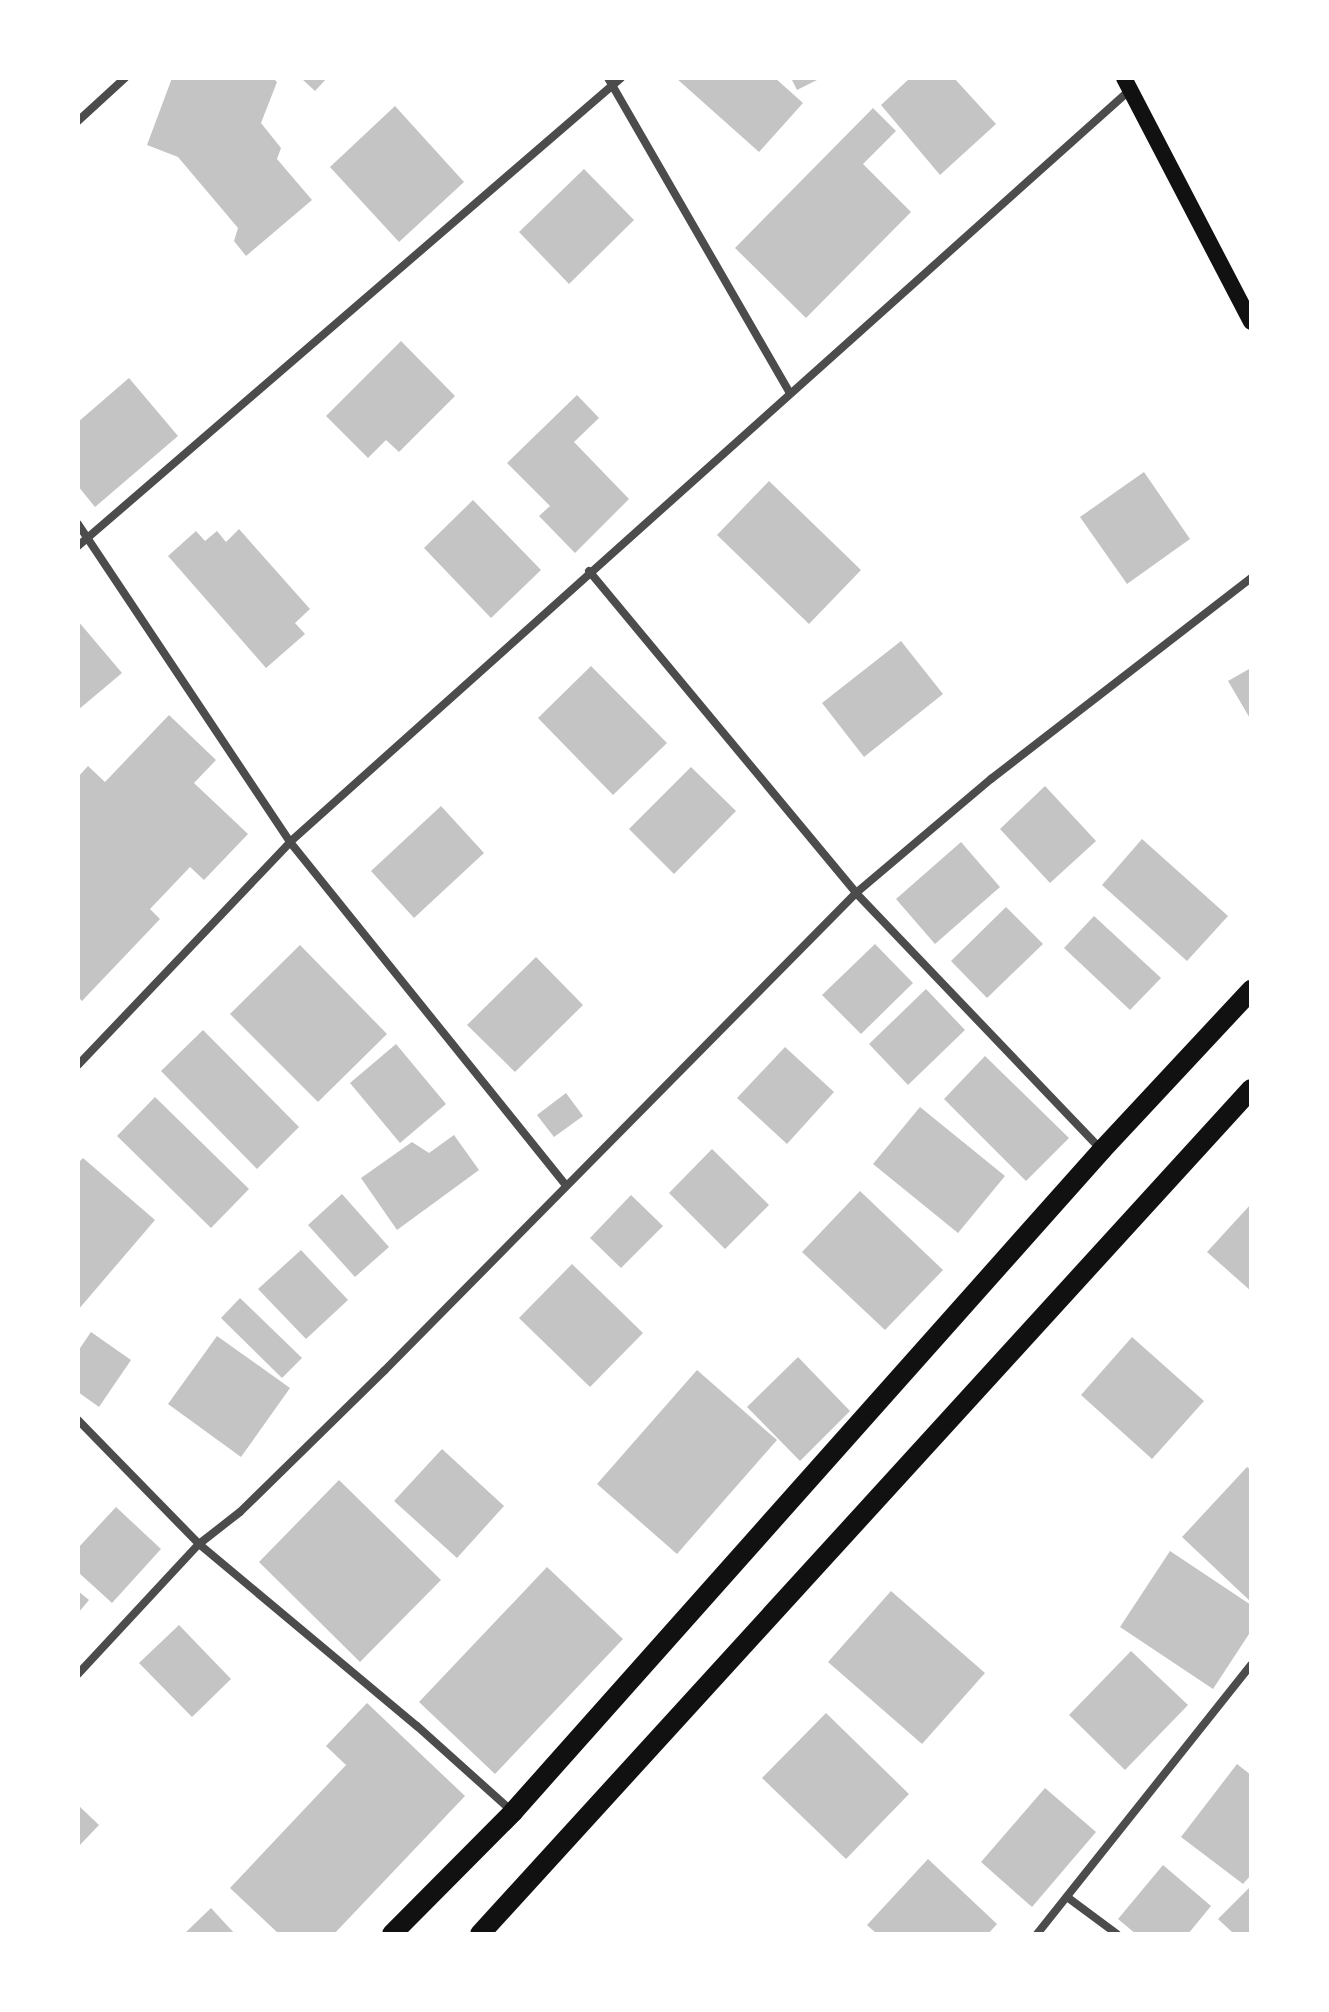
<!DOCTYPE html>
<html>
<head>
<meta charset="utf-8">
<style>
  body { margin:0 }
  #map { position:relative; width:1329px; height:2012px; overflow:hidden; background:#fff; font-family:"Asap Condensed",sans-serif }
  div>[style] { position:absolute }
  .building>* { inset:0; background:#c4c4c4 }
  .minor>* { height:8px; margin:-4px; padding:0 4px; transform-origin:4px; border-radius:4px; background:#4c4c4c }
  .secondary>* { height:16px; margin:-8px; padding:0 8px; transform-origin:8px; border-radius:8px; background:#111 }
  .primary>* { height:20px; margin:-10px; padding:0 10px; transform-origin:10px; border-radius:10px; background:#111 }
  span { translate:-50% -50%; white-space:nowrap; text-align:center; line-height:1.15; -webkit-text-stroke:7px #fff; paint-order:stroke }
  .frame { position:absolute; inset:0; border:80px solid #fff; pointer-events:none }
</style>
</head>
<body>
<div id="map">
  <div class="building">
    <i style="clip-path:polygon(273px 78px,277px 82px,261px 123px,281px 148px,277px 159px,312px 200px,246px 256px,234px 241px,238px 228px,178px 157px,147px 145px,172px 78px)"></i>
    <i style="clip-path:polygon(301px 78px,327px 78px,315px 91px)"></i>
    <i style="clip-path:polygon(676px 78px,775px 78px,803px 103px,759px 152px)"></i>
    <i style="clip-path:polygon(791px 78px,821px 78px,797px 90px)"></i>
    <i style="clip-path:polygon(910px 78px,954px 78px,996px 124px,940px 175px,881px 105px)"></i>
    <i style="clip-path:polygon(395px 106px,464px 182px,399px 242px,330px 167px)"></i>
    <i style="clip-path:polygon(873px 108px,896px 131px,863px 164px,911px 212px,806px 318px,735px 248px)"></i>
    <i style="clip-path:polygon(584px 169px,634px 220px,569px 284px,519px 232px)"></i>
    <i style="clip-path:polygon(401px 341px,455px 396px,399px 452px,386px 440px,368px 458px,326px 416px)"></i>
    <i style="clip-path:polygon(129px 378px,178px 436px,95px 507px,78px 486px,78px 422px)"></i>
    <i style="clip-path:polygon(577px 395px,599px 418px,574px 442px,629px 499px,575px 553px,539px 516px,550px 506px,507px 463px)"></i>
    <i style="clip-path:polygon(1144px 472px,1190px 539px,1127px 584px,1080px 517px)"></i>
    <i style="clip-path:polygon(769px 481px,861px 570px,809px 624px,717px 535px)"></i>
    <i style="clip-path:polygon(473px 500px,541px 570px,491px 618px,424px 548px)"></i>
    <i style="clip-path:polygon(239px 529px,310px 609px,295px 623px,305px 634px,266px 668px,168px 556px,196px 531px,205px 541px,217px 531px,226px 542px)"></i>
    <i style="clip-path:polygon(78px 621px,122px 673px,78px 710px)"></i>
    <i style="clip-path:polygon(901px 641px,943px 694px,864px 757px,822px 703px)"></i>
    <i style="clip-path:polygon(591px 666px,667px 743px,613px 795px,538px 718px)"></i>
    <i style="clip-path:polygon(1251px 668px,1251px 720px,1228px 681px)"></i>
    <i style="clip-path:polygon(169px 715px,216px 760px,194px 783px,248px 834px,204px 880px,190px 867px,150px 909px,160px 919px,82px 1001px,78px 997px,78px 777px,88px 766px,105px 782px)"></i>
    <i style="clip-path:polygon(691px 767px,736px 811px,674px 874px,629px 829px)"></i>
    <i style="clip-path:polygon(1045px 786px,1096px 841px,1050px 883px,1000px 829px)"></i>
    <i style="clip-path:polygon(441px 806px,484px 853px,414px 918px,371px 871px)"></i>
    <i style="clip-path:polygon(1142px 839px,1228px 916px,1187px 961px,1102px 885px)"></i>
    <i style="clip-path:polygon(961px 842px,1000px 887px,935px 944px,896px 899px)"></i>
    <i style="clip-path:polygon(1006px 907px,1043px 944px,987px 998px,951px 961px)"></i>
    <i style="clip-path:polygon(1094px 916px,1161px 978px,1130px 1010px,1064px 948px)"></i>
    <i style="clip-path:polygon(875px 944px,913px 983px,861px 1034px,822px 995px)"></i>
    <i style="clip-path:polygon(300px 945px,387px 1034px,318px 1102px,230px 1014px)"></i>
    <i style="clip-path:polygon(536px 957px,583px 1005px,515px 1072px,467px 1025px)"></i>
    <i style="clip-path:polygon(926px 989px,965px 1030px,908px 1085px,869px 1044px)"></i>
    <i style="clip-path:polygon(203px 1030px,299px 1127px,257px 1169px,161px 1071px)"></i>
    <i style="clip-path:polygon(396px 1044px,446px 1104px,400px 1143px,350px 1083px)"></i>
    <i style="clip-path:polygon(785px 1047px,834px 1092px,787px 1144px,737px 1098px)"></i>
    <i style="clip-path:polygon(985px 1056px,1069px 1138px,1026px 1181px,944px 1099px)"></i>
    <i style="clip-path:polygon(566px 1093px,583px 1116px,554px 1137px,537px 1115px)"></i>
    <i style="clip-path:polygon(155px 1097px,249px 1189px,211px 1228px,117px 1136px)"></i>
    <i style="clip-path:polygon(920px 1107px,1005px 1176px,958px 1233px,873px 1164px)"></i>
    <i style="clip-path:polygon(454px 1135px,479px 1170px,397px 1230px,361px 1178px,412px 1142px,429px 1153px)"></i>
    <i style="clip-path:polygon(712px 1149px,769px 1205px,725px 1249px,669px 1193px)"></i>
    <i style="clip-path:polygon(83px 1158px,155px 1220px,78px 1310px,78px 1163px)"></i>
    <i style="clip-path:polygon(860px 1191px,943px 1270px,885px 1330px,802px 1252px)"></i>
    <i style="clip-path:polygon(342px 1194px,389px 1247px,355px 1277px,308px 1225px)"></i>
    <i style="clip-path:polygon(631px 1195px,663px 1226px,621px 1268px,590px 1238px)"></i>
    <i style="clip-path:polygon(1251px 1204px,1251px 1291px,1207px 1252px)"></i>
    <i style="clip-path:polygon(301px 1250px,348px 1300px,306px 1339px,258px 1289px)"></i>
    <i style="clip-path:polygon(572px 1264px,643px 1333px,590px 1387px,519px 1318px)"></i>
    <i style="clip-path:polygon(240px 1298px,302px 1358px,282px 1378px,221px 1318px)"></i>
    <i style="clip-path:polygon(91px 1332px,131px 1360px,99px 1407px,78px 1392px,78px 1351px)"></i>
    <i style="clip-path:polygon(217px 1336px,290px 1388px,241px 1457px,168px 1404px)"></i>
    <i style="clip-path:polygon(1132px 1337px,1204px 1401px,1152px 1459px,1081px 1395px)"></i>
    <i style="clip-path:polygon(798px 1357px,850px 1411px,800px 1461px,747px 1407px)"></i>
    <i style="clip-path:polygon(697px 1370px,777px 1440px,677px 1554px,597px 1484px)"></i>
    <i style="clip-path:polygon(442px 1449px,504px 1506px,457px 1558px,394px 1501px)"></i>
    <i style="clip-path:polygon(1247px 1467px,1251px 1470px,1251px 1602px,1182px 1537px)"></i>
    <i style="clip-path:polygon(339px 1480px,441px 1580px,360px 1662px,259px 1562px)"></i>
    <i style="clip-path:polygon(116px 1507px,161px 1549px,112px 1603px,78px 1572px,78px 1548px)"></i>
    <i style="clip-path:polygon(1170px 1551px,1251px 1605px,1251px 1631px,1213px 1689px,1120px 1627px)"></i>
    <i style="clip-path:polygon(547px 1567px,623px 1639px,495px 1774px,419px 1702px)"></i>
    <i style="clip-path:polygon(78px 1591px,89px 1600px,78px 1613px)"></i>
    <i style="clip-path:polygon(891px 1591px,985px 1673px,922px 1744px,828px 1662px)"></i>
    <i style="clip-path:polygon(179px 1625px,231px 1679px,192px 1717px,139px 1663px)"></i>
    <i style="clip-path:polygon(1131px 1651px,1188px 1705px,1125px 1770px,1069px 1715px)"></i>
    <i style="clip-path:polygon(367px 1703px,465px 1796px,334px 1934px,279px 1934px,230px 1888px,346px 1765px,326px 1746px)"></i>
    <i style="clip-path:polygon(826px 1713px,909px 1794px,846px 1859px,762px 1778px)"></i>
    <i style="clip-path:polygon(1237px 1764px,1251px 1775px,1251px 1875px,1243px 1884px,1181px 1837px)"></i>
    <i style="clip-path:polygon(1045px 1788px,1096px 1832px,1032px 1907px,981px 1862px)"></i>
    <i style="clip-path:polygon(78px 1805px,99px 1825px,78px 1847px)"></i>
    <i style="clip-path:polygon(928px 1859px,997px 1924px,988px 1934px,877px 1934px,867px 1925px)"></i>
    <i style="clip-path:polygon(1163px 1865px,1211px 1906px,1188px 1934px,1136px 1934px,1118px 1919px)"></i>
    <i style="clip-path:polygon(1251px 1886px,1251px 1934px,1234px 1934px,1218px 1919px)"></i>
    <i style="clip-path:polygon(211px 1908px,235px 1934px,184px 1934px)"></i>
  </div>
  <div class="minor">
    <i style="left:608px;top:78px;width:364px;rotate:60deg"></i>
    <i style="left:78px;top:121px;width:64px;rotate:-42.5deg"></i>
    <i style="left:78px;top:524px;width:382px;rotate:56.3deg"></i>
    <i style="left:290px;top:842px;width:440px;rotate:51.2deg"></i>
    <i style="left:78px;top:546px;width:717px;rotate:-40.76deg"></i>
    <i style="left:589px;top:571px;width:418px;rotate:50.3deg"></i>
    <i style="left:856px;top:893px;width:356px;rotate:46.3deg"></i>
    <i style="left:78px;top:1065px;width:308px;rotate:-46.4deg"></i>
    <i style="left:290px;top:842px;width:1127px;rotate:-41.84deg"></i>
    <i style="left:78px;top:1420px;width:173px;rotate:45.7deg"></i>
    <i style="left:199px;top:1544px;width:284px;rotate:39.9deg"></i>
    <i style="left:417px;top:1726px;width:129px;rotate:41.9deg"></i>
    <i style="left:78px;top:1674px;width:178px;rotate:-47.1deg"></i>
    <i style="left:199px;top:1544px;width:52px;rotate:-38deg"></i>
    <i style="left:240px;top:1512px;width:202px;rotate:-44.4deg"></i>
    <i style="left:384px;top:1371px;width:672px;rotate:-45.36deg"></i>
    <i style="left:856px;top:893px;width:177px;rotate:-40.2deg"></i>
    <i style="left:991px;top:779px;width:329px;rotate:-37.7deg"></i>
    <i style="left:1067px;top:1897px;width:62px;rotate:36.5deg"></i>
    <i style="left:1037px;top:1934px;width:344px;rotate:-51.5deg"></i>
  </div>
  <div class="secondary">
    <i style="left:1124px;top:78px;width:275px;rotate:62.5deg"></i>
  </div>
  <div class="primary">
    <i style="left:392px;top:1934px;width:172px;rotate:-45.2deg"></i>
    <i style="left:513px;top:1812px;width:886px;rotate:-48.34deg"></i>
    <i style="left:1102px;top:1150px;width:219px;rotate:-47deg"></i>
    <i style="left:480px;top:1934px;width:1144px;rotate:-47.62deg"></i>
  </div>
  <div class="frame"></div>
</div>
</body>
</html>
